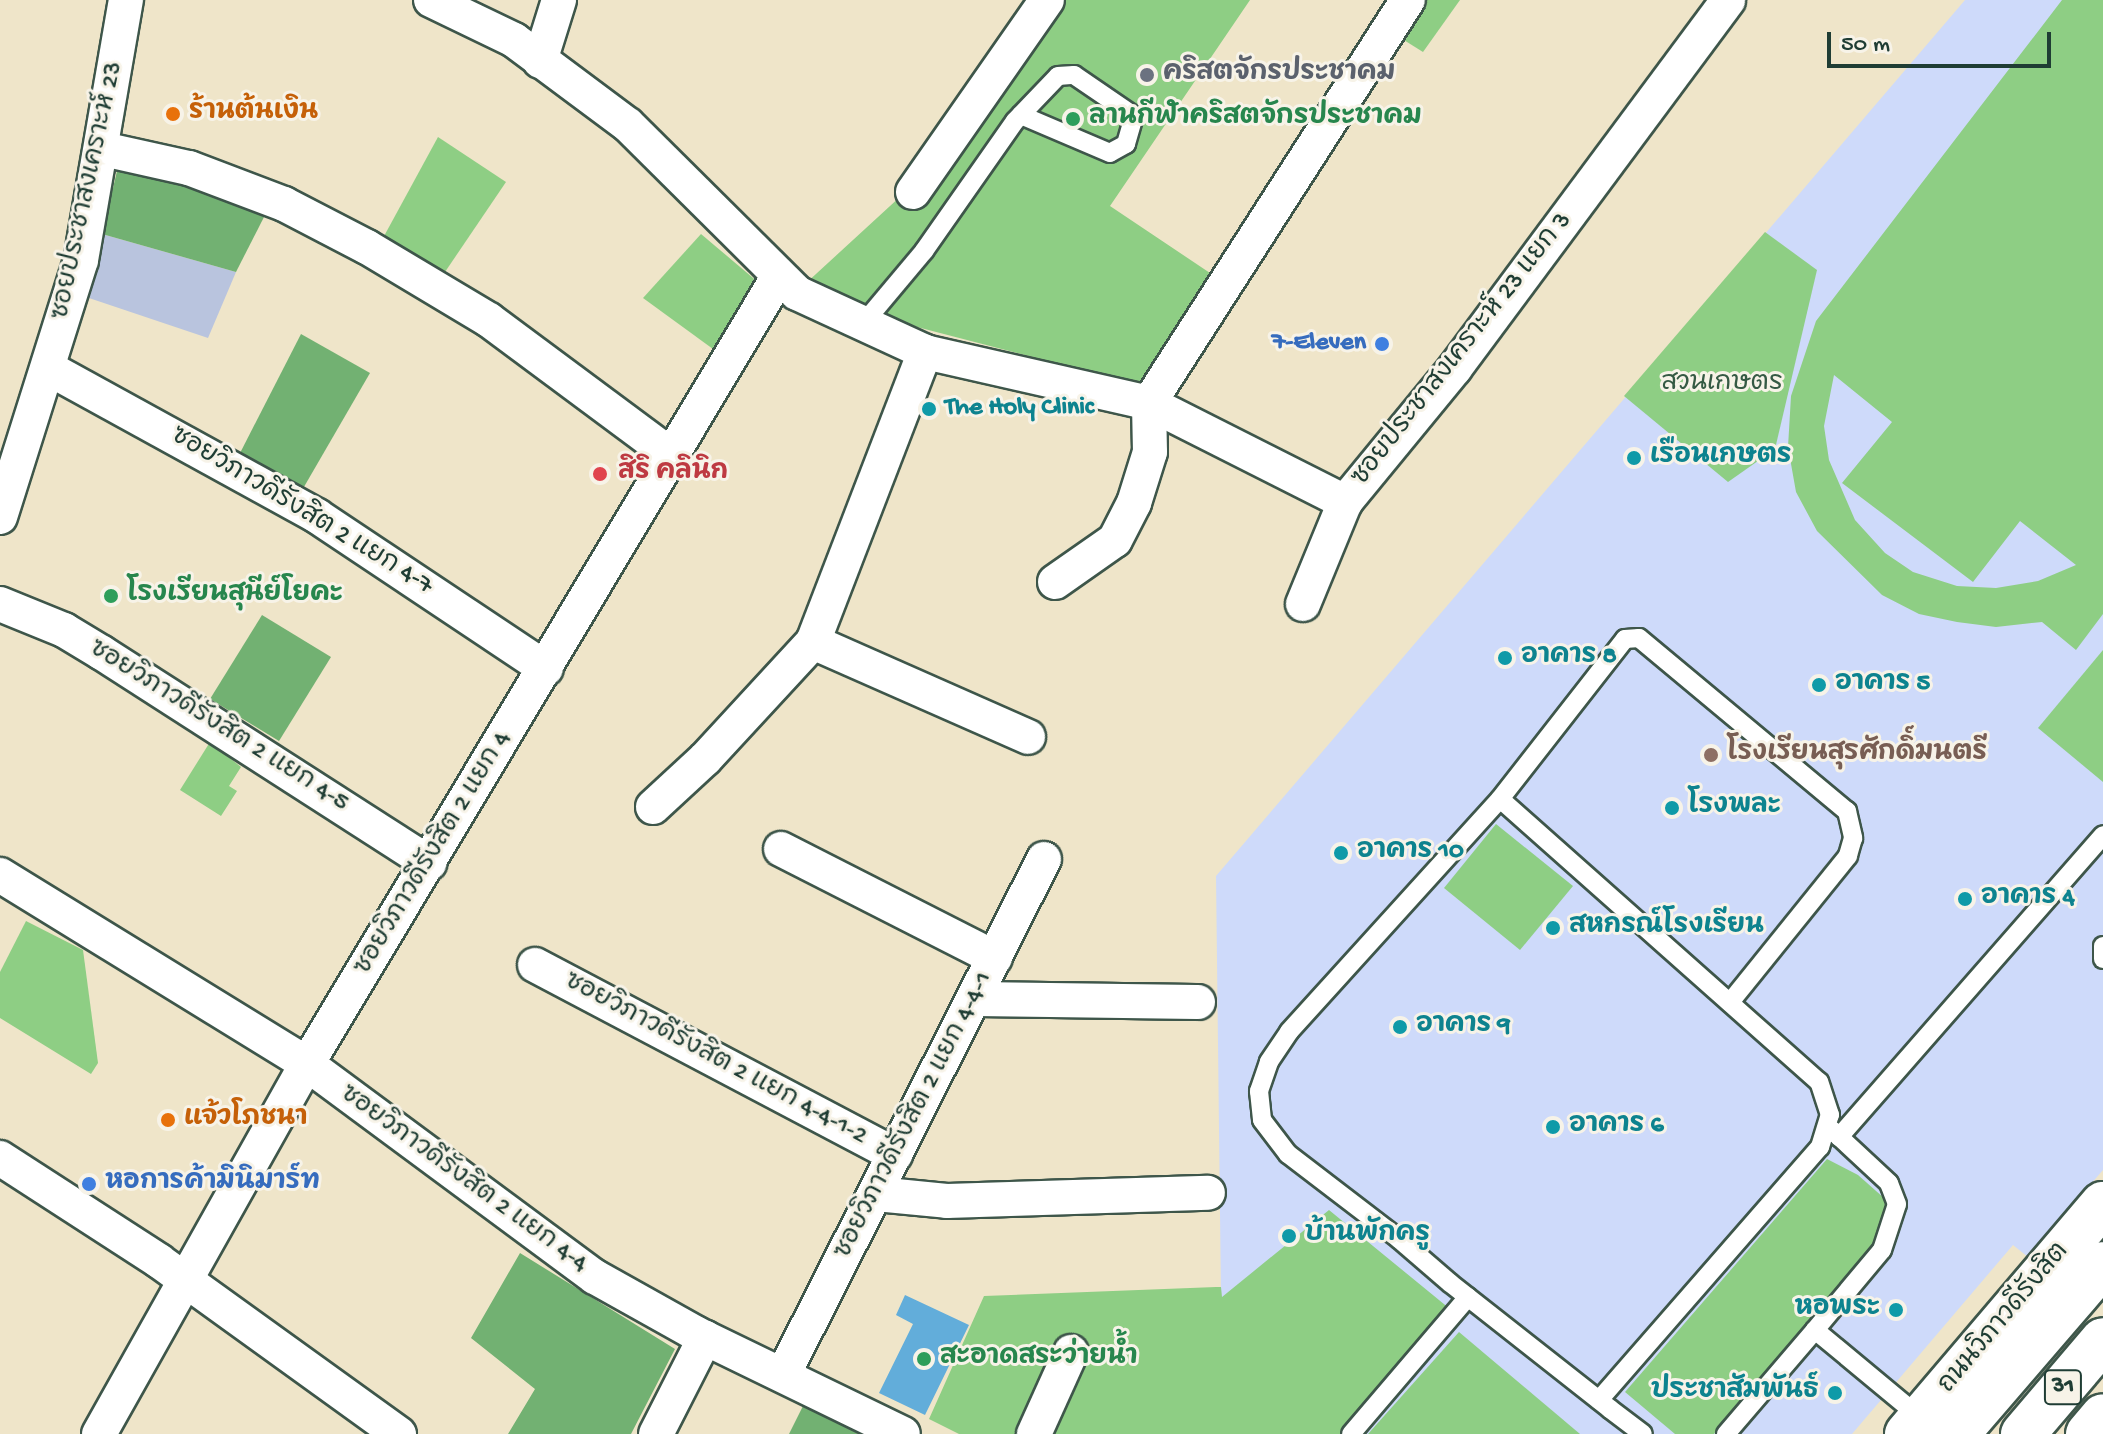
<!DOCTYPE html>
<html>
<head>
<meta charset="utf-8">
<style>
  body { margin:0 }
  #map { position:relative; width:2103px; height:1434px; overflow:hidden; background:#efe5c9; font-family:"Gochi Hand","Playpen Sans Thai",sans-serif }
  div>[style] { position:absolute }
  .built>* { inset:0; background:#cedafa }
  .industrial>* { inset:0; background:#b9c4de }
  .green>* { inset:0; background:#8ece84 }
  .forest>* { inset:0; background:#72b172 }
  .water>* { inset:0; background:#62adda }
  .roads { filter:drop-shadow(2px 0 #3e564a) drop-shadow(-2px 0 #3e564a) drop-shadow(0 2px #3e564a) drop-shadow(0 -2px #3e564a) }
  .service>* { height:18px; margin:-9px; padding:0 9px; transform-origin:9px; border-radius:9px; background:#fff }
  .minor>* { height:34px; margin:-17px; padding:0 17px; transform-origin:17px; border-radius:17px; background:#fff }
  .secondary>* { height:44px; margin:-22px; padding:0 22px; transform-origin:22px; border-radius:22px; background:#fff }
  .trunk>* { height:44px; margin:-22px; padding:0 22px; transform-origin:22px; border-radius:22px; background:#fff }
  .motorway>* { height:44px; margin:-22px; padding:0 22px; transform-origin:22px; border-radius:22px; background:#fff }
  .dots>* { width:22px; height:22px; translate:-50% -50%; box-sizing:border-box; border:4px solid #f7f3e8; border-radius:50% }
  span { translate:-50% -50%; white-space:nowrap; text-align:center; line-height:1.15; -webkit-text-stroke:6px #f7f3e8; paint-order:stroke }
  .shield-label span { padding:2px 6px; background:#f7f3e8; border:2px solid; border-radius:6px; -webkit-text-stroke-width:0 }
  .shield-label { font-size:24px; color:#1f3d34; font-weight:700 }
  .worship-label { font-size:26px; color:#5b616d; font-weight:700 }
  .left { translate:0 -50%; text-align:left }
  .food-label { font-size:26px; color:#c56008; font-weight:700 }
  .leisure-label { font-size:26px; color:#27864d; font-weight:700 }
  .street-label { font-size:26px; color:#1f3d34 }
  .shop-label { font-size:26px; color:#366cbe; font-weight:700 }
  .right { translate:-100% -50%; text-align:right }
  .park-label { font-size:26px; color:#355a44 }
  .culture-label { font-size:26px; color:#0d838f; font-weight:700 }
  .health-label { font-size:26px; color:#be3a42; font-weight:700 }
  .education-label { font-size:26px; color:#785e54; font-weight:700 }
  .scale { position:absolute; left:1827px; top:32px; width:224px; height:36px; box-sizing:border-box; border:4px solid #1f3d34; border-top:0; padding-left:10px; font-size:24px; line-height:28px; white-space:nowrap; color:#1f3d34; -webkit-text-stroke:6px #f7f3e8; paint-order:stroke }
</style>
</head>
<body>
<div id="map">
  <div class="built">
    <i style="clip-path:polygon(1965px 0,2103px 0,2103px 1170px,2028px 1257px,2013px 1245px,1852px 1434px,1148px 1434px,1221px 1298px,1216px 876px)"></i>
  </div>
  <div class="industrial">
    <i style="clip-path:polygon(102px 234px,236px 272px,208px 338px,86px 297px)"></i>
  </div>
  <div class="green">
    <i style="clip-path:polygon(1062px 0,1250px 0,1110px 206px,1210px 273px,1144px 386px,917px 327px,804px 285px,902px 195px)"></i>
    <i style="clip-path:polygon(1422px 0,1460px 0,1423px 52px,1399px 37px)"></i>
    <i style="clip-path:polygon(evenodd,2062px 0,2103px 0,2103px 614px,2076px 650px,2042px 622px,1996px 627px,1957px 622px,1919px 614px,1882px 595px,1817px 531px,1796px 492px,1788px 447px,1791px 396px,1816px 321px,2062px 0,1834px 375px,1892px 422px,1842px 483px,1973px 582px,2020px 521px,2076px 565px,2038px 581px,1996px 588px,1957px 586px,1913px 572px,1885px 553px,1855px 520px,1829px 460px,1824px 426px,1834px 375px)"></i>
    <i style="clip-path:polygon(438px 137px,506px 182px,445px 272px,383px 238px)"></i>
    <i style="clip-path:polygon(1765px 232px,1817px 270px,1775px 449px,1728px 482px,1624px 396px)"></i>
    <i style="clip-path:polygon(701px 234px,759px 283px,755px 302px,713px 349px,643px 298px)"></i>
    <i style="clip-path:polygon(2103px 650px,2103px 782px,2038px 728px)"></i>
    <i style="clip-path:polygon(210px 742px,241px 767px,229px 786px,237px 791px,221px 816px,180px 790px)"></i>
    <i style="clip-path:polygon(1496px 824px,1573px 886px,1520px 950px,1444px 888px)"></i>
    <i style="clip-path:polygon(26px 921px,83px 950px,98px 1063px,91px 1074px,0 1018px,0 972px)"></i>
    <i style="clip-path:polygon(1827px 1159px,1858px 1175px,1884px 1198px,1890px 1213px,1880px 1239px,1714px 1434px,1675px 1434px,1625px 1392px)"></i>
    <i style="clip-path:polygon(1329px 1210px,1450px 1309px,1343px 1434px,959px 1434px,929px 1419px,984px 1296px,1216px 1287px,1221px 1287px,1222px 1297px)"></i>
    <i style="clip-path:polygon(1459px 1332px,1580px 1434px,1368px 1434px)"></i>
  </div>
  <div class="forest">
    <i style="clip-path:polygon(118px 167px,196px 183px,264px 217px,236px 272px,102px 234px)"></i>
    <i style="clip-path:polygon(301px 334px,370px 373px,301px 492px,238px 457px)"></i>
    <i style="clip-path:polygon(262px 615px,331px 657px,279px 741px,210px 699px)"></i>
    <i style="clip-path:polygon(520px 1253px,675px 1349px,631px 1434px,508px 1434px,535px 1389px,471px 1338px)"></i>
    <i style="clip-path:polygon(804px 1404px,859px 1434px,789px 1434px)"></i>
  </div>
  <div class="water">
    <i style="clip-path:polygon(905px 1295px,969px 1325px,925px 1415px,879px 1393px,913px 1324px,896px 1315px)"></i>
  </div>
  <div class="roads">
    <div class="service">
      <i style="left:862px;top:325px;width:97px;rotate:-50deg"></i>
      <i style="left:924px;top:251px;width:159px;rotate:-55deg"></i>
      <i style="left:1015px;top:121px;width:62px;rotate:-46.3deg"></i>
      <i style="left:1058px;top:76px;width:16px;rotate:-4deg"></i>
      <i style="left:1074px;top:75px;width:73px;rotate:34.3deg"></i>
      <i style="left:1134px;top:116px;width:29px;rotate:106deg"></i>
      <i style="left:1126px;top:144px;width:18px;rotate:151deg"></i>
      <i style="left:1110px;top:153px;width:97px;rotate:-156.9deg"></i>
      <i style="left:1500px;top:799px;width:203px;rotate:-52deg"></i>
      <i style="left:1625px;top:639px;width:14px;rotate:-4deg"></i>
      <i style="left:1639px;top:638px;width:271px;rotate:39.8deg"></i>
      <i style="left:1847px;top:811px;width:28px;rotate:77deg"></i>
      <i style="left:1853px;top:838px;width:19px;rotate:106deg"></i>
      <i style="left:1848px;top:856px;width:188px;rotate:128.9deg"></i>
      <i style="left:2103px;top:946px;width:13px;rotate:90deg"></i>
      <i style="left:1839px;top:1137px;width:401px;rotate:-48.8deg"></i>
      <i style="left:1815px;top:1330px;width:104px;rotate:-50.1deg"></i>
      <i style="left:1882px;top:1250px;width:48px;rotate:-71.9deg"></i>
      <i style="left:1897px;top:1204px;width:22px;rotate:-111deg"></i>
      <i style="left:1889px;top:1183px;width:78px;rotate:-137.1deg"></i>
      <i style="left:1599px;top:1400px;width:336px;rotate:-48.9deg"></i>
      <i style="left:1820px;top:1147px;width:34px;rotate:-73deg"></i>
      <i style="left:1830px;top:1115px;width:35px;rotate:-108deg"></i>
      <i style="left:1819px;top:1082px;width:426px;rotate:-138.4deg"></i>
      <i style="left:1500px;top:799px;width:314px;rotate:132.2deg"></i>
      <i style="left:1289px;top:1032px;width:36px;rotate:124deg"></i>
      <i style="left:1269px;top:1062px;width:31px;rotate:109deg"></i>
      <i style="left:1259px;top:1091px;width:29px;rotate:84deg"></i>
      <i style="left:1262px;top:1120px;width:43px;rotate:52.6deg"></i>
      <i style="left:1288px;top:1154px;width:140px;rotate:37.4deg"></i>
      <i style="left:1399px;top:1239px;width:67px;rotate:40.8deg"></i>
      <i style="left:1450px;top:1283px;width:204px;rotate:38.2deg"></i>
      <i style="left:1610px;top:1409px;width:41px;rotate:37.1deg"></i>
      <i style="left:1351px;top:1434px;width:180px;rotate:-49.5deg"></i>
      <i style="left:1726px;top:1434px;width:137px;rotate:-49.4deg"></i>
      <i style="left:1815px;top:1330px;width:138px;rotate:39.7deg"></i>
    </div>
    <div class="minor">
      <i style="left:431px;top:0;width:92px;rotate:25.7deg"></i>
      <i style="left:514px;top:40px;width:142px;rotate:36.7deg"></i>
      <i style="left:628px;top:125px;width:238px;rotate:44.8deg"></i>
      <i style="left:797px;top:293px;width:141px;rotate:24.7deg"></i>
      <i style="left:925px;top:352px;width:230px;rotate:12.8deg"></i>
      <i style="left:1149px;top:403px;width:220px;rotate:26.8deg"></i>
      <i style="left:540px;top:61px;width:64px;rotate:-72.7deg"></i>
      <i style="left:103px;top:149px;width:88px;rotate:12.5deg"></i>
      <i style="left:189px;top:168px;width:102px;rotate:20.8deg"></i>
      <i style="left:284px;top:204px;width:93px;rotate:27.4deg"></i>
      <i style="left:367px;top:247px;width:142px;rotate:30.9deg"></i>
      <i style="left:489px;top:320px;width:228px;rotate:36.6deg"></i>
      <i style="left:913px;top:192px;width:234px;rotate:-55.1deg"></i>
      <i style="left:48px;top:368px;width:307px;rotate:28.8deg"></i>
      <i style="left:317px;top:516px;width:275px;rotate:33.7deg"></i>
      <i style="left:0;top:517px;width:269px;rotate:-72.5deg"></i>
      <i style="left:81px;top:260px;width:264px;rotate:-80.2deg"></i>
      <i style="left:1055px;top:582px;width:73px;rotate:-35deg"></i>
      <i style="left:1115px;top:540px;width:42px;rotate:-62.8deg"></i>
      <i style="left:1134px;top:503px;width:53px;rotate:-72.6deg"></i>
      <i style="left:1150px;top:452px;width:49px;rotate:-91.2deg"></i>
      <i style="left:1149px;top:403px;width:479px;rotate:-57.3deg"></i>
      <i style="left:0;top:604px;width:69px;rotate:22.1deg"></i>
      <i style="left:64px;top:630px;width:44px;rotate:31.2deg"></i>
      <i style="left:102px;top:653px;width:389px;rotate:32.7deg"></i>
      <i style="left:1303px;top:604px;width:110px;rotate:-67.6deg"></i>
      <i style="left:1345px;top:502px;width:173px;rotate:-50.6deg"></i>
      <i style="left:1455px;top:368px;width:458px;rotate:-53.4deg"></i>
      <i style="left:813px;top:642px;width:235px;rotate:23.8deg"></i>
      <i style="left:653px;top:807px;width:71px;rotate:-42.7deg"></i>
      <i style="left:705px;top:759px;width:159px;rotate:-47.3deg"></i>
      <i style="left:813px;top:642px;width:311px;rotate:-68.9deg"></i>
      <i style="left:781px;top:849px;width:240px;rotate:27deg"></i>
      <i style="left:0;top:875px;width:361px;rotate:31.6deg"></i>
      <i style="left:307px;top:1064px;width:358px;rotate:36.5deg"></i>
      <i style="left:595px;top:1277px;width:115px;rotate:29.2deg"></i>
      <i style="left:695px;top:1333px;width:231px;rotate:25.9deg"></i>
      <i style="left:535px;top:965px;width:407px;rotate:27.8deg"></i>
      <i style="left:975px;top:999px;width:223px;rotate:0.8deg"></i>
      <i style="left:0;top:1158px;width:189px;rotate:32.9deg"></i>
      <i style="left:159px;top:1261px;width:296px;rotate:35.8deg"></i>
      <i style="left:876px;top:1194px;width:71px;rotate:5.6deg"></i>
      <i style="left:947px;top:1201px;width:261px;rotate:-1.8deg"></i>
      <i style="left:784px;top:1373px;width:576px;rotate:-63.17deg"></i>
      <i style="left:99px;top:1434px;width:424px;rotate:-60.7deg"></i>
      <i style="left:307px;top:1064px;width:915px;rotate:-59.09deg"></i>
      <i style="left:656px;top:1434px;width:108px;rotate:-63deg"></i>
      <i style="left:1034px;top:1434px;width:90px;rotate:-65.7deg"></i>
    </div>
    <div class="secondary">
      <i style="left:1907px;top:1434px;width:302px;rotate:-49.6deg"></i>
    </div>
    <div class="trunk">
      <i style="left:2023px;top:1434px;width:123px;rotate:-49.6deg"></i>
    </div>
    <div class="motorway">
      <i style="left:1957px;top:1434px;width:224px;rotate:-49.3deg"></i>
      <i style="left:2088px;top:1434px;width:23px;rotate:-50deg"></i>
    </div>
  </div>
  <div class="dots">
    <i style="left:1147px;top:75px;background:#6b7280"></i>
    <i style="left:173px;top:114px;background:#e8710a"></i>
    <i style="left:1073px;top:119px;background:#2e9e5b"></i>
    <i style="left:1382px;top:344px;background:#3f7fe0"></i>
    <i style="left:929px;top:409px;background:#0f9aa8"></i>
    <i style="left:1634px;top:458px;background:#0f9aa8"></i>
    <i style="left:600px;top:474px;background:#e0444e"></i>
    <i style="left:111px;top:596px;background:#2e9e5b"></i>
    <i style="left:1505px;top:658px;background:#0f9aa8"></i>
    <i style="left:1819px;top:685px;background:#0f9aa8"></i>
    <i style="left:1711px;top:755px;background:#8d6e63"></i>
    <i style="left:1672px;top:808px;background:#0f9aa8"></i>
    <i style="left:1341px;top:853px;background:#0f9aa8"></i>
    <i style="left:1965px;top:899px;background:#0f9aa8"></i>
    <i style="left:1553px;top:928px;background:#0f9aa8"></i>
    <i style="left:1400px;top:1027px;background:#0f9aa8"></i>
    <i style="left:168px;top:1120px;background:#e8710a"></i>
    <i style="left:1553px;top:1127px;background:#0f9aa8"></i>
    <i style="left:89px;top:1184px;background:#3f7fe0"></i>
    <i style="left:1289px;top:1236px;background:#0f9aa8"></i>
    <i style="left:1896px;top:1310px;background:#0f9aa8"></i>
    <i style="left:924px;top:1359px;background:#2e9e5b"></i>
    <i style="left:1835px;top:1393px;background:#0f9aa8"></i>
  </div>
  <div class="shield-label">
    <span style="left:2063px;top:1387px">31</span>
  </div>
  <div class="worship-label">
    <span class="left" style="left:1163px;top:75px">คริสตจักรประชาคม</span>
  </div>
  <div class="food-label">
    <span class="left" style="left:189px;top:114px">ร้านต้นเงิน</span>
    <span class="left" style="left:184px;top:1120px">แจ้วโภชนา</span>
  </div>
  <div class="leisure-label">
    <span class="left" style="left:1089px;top:119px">ลานกีฬาคริสตจักรประชาคม</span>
    <span class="left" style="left:127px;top:596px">โรงเรียนสุนีย์โยคะ</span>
    <span class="left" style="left:940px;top:1359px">สะอาดสระว่ายน้ำ</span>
  </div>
  <div class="street-label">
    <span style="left:89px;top:191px;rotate:-78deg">ซอยประชาสงเคราะห์ 23</span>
    <span style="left:1463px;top:350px;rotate:-52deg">ซอยประชาสงเคราะห์ 23 แยก 3</span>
    <span style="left:301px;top:512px;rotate:31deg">ซอยวิภาวดีรังสิต 2 แยก 4-7</span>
    <span style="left:218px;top:727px;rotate:32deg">ซอยวิภาวดีรังสิต 2 แยก 4-5</span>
    <span style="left:434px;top:854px;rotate:-59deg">ซอยวิภาวดีรังสิต 2 แยก 4</span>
    <span style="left:715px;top:1060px;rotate:28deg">ซอยวิภาวดีรังสิต 2 แยก 4-4-1-2</span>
    <span style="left:915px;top:1116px;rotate:-63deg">ซอยวิภาวดีรังสิต 2 แยก 4-4-1</span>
    <span style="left:463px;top:1180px;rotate:36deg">ซอยวิภาวดีรังสิต 2 แยก 4-4</span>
    <span style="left:2005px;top:1319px;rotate:-50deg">ถนนวิภาวดีรังสิต</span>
  </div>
  <div class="shop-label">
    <span class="right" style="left:1366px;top:344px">7-Eleven</span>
    <span class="left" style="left:105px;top:1184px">หอการค้ามินิมาร์ท</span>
  </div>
  <div class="park-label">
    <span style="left:1722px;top:385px">สวนเกษตร</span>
  </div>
  <div class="culture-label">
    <span class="left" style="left:945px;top:409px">The Holy Clinic</span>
    <span class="left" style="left:1650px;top:458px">เรือนเกษตร</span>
    <span class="left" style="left:1521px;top:658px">อาคาร 8</span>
    <span class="left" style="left:1835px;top:685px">อาคาร 5</span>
    <span class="left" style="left:1688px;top:808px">โรงพละ</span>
    <span class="left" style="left:1357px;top:853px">อาคาร 10</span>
    <span class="left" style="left:1981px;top:899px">อาคาร 4</span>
    <span class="left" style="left:1569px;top:928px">สหกรณ์โรงเรียน</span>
    <span class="left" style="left:1416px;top:1027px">อาคาร 9</span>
    <span class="left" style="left:1569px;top:1127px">อาคาร 6</span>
    <span class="left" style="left:1305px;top:1236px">บ้านพักครู</span>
    <span class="right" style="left:1880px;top:1310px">หอพระ</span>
    <span class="right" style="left:1819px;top:1393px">ประชาสัมพันธ์</span>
  </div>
  <div class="health-label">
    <span class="left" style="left:618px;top:474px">สิริ คลินิก</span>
  </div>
  <div class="education-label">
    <span class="left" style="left:1727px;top:755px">โรงเรียนสุรศักดิ์มนตรี</span>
  </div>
  <div class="scale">50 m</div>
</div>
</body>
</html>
